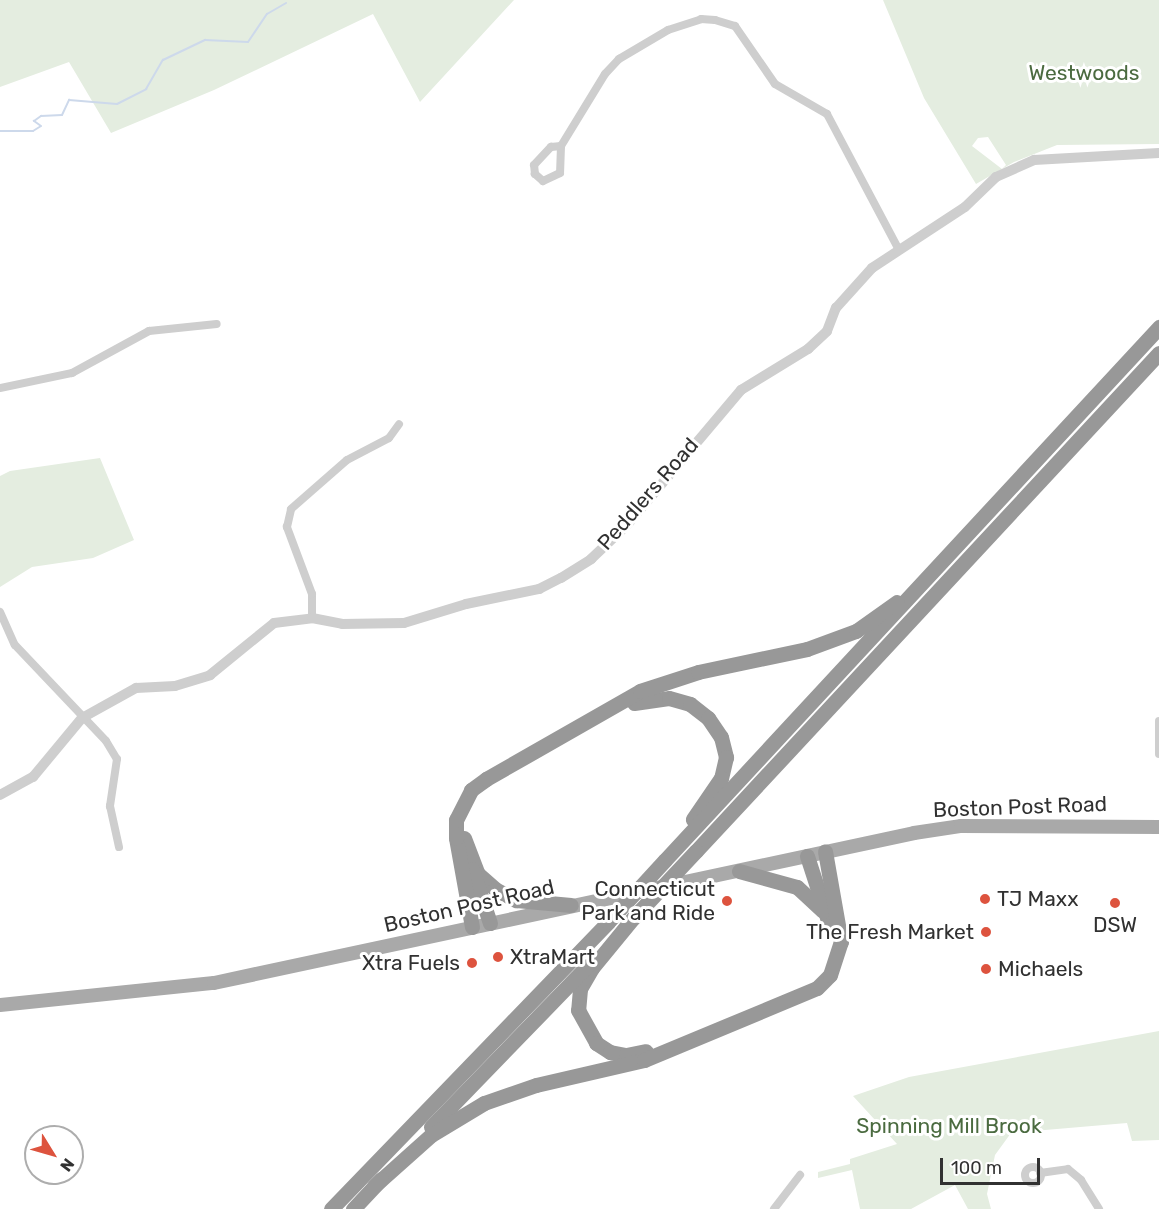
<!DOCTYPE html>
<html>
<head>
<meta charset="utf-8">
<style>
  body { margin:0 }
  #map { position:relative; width:1159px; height:1209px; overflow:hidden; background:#fff; font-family:Rubik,sans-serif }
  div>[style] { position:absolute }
  .green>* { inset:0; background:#e4ede0 }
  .stream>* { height:2px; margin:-1px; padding:0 1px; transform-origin:1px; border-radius:1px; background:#cdd9eb }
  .minor>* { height:8px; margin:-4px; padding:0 4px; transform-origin:4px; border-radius:4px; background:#cecece }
  .minor>.ring { margin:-4px; padding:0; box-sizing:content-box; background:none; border:8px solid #cecece; border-radius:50% }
  .tertiary>* { height:10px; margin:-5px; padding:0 5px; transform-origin:5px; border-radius:5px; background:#cecece }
  .primary>* { height:14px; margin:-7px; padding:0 7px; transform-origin:7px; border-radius:7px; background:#a9a9a9 }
  .motorway>* { height:15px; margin:-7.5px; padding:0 7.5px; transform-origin:7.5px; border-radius:7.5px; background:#989898 }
  .motorway-bridge>* { height:15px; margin:-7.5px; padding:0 7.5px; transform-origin:7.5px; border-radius:7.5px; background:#989898 }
  .dots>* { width:16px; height:16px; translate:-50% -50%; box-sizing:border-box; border:3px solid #fff; border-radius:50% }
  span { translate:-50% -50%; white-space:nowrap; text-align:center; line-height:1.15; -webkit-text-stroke:6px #fff; paint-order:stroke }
  .park-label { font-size:21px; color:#4b6b40 }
  .street-label { font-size:21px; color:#313131 }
  .poi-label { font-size:21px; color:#313131 }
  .right { translate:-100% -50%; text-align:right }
  .left { translate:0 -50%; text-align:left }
  .north { position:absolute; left:24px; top:1125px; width:60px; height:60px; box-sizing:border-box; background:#fff; border:2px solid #adadad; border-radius:50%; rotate:127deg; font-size:16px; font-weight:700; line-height:24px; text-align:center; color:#313131 }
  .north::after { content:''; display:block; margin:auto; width:21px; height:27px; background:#dd533e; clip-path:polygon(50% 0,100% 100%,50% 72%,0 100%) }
  .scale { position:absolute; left:940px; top:1158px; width:100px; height:27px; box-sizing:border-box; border:3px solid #313131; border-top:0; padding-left:8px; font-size:18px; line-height:21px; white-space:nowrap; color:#313131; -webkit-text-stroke:4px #fff; paint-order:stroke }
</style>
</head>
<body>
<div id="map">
  <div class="green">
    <i style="clip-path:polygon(0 0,514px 0,420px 102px,373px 14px,214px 90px,111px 133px,69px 62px,0 87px)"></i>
    <i style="clip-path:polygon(evenodd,883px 0,1159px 0,1159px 144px,1057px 145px,1014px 162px,976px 184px,924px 98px,883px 0,988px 137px,1006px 165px,1002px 169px,972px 146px,978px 138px,988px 137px)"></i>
    <i style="clip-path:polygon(100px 458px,134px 540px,93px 558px,32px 567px,0 587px,0 476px,10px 471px)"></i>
    <i style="clip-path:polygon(1159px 1031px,1159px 1140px,1132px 1141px,1127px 1123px,1011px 1133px,995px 1155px,987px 1194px,991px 1209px,968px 1209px,955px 1185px,911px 1209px,860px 1209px,852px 1170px,818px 1178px,818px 1172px,850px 1164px,850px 1159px,897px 1144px,853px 1096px,909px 1077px)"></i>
  </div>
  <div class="stream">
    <i style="left:0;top:131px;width:33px"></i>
    <i style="left:33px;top:131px;width:9px;rotate:-32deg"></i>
    <i style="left:41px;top:126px;width:9px;rotate:-144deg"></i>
    <i style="left:34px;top:121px;width:9px;rotate:-36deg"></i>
    <i style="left:41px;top:116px;width:21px;rotate:-3deg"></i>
    <i style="left:62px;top:115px;width:17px;rotate:-65deg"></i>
    <i style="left:69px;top:100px;width:48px;rotate:4.8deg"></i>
    <i style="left:117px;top:104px;width:33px;rotate:-27deg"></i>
    <i style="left:146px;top:89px;width:34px;rotate:-60deg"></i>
    <i style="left:163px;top:60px;width:47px;rotate:-25.5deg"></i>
    <i style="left:205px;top:40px;width:43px;rotate:2.7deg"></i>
    <i style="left:248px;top:42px;width:34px;rotate:-56deg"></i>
    <i style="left:267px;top:14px;width:22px;rotate:-30deg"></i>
  </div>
  <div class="minor">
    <i style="left:561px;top:146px;width:27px;rotate:92deg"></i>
    <i style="left:560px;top:173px;width:19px;rotate:155deg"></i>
    <i style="left:543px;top:181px;width:11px;rotate:-139deg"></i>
    <i style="left:535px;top:174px;width:9px;rotate:-96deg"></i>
    <i style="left:534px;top:165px;width:25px;rotate:-47deg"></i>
    <i style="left:551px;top:147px;width:10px;rotate:-6deg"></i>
    <i style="left:561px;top:146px;width:84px;rotate:-58.6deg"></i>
    <i style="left:605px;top:74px;width:21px;rotate:-47deg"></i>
    <i style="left:619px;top:59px;width:57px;rotate:-30.6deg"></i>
    <i style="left:668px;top:30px;width:35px;rotate:-18deg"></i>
    <i style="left:701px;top:19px;width:14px;rotate:4deg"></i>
    <i style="left:715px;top:20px;width:21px;rotate:17deg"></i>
    <i style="left:735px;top:26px;width:70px;rotate:55.4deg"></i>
    <i style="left:775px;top:84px;width:60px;rotate:30deg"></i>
    <i style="left:827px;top:114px;width:152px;rotate:62.1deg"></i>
    <i style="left:0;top:388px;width:74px;rotate:-11.8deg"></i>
    <i style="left:72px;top:373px;width:88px;rotate:-28.6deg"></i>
    <i style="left:149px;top:331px;width:68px;rotate:-5.9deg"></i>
    <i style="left:0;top:612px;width:36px;rotate:66deg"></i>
    <i style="left:15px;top:645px;width:132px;rotate:46.5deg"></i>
    <i style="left:106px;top:741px;width:21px;rotate:59deg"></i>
    <i style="left:117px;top:759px;width:48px;rotate:98.5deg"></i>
    <i style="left:110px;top:806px;width:42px;rotate:77.6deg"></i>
    <i style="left:312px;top:618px;width:24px;rotate:-90deg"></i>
    <i style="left:312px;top:594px;width:72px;rotate:-110.5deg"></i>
    <i style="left:287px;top:527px;width:18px;rotate:-77deg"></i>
    <i style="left:291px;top:509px;width:74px;rotate:-41.2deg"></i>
    <i style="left:347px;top:460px;width:47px;rotate:-27.6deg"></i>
    <i style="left:389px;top:438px;width:17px;rotate:-54deg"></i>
    <i style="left:1159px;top:721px;width:33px;rotate:90deg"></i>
    <i class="ring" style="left:1025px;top:1167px;width:8px;height:8px"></i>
    <i style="left:1040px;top:1173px;width:28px;rotate:-8deg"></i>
    <i style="left:1068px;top:1169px;width:17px;rotate:40deg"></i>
    <i style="left:1081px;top:1180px;width:34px;rotate:58deg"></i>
    <i style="left:774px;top:1209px;width:43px;rotate:-52.6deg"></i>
  </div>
  <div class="tertiary">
    <i style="left:0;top:795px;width:38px;rotate:-29deg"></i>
    <i style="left:33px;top:777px;width:77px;rotate:-50.3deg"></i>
    <i style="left:82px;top:718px;width:62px;rotate:-29.1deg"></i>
    <i style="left:136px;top:688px;width:39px;rotate:-3deg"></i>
    <i style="left:175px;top:686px;width:37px;rotate:-17deg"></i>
    <i style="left:210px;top:675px;width:82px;rotate:-39.1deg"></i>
    <i style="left:274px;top:623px;width:38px;rotate:-7deg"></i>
    <i style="left:312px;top:618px;width:31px;rotate:11deg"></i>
    <i style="left:342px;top:624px;width:62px;rotate:-0.9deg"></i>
    <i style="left:404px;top:623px;width:65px;rotate:-17deg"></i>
    <i style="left:466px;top:604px;width:75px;rotate:-11.6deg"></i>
    <i style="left:539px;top:589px;width:25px;rotate:-27deg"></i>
    <i style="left:561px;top:578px;width:36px;rotate:-32deg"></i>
    <i style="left:591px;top:559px;width:50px;rotate:-43.4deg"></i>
    <i style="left:627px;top:525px;width:177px;rotate:-49.8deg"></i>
    <i style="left:741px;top:390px;width:79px;rotate:-31.5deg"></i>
    <i style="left:808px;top:349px;width:26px;rotate:-43deg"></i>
    <i style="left:827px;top:331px;width:25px;rotate:-69deg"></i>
    <i style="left:836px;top:308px;width:54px;rotate:-48deg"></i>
    <i style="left:872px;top:268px;width:111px;rotate:-33.3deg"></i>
    <i style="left:965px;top:207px;width:43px;rotate:-44.1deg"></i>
    <i style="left:996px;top:177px;width:42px;rotate:-24.1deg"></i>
    <i style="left:1034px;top:160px;width:125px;rotate:-3.2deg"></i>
  </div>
  <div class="primary">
    <i style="left:0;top:1005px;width:215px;rotate:-5.9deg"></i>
    <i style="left:214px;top:983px;width:716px;rotate:-12.09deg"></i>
    <i style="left:914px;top:833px;width:48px;rotate:-8.5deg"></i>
    <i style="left:961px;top:826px;width:198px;rotate:0.3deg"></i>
  </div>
  <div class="motorway">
    <i style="left:634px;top:703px;width:35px;rotate:-8deg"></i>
    <i style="left:669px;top:698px;width:22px;rotate:16deg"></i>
    <i style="left:690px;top:704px;width:23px;rotate:38deg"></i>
    <i style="left:708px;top:718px;width:23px;rotate:56deg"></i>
    <i style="left:721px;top:737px;width:21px;rotate:76deg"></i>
    <i style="left:726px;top:757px;width:22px;rotate:103deg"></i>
    <i style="left:721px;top:778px;width:50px;rotate:124.3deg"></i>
    <i style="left:464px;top:838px;width:39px;rotate:69deg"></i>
    <i style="left:478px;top:874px;width:23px;rotate:41deg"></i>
    <i style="left:495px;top:889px;width:24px;rotate:28deg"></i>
    <i style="left:516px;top:900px;width:55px;rotate:5.2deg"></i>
    <i style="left:696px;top:851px;width:680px;rotate:-47.09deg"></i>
    <i style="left:807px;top:856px;width:78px;rotate:72deg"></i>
    <i style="left:665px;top:860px;width:727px;rotate:-47.17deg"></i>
    <i style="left:472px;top:869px;width:57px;rotate:71.6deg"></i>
    <i style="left:739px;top:871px;width:60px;rotate:15.4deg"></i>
    <i style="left:797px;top:887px;width:35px;rotate:43deg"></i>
    <i style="left:633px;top:918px;width:65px;rotate:129.4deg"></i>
    <i style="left:592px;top:968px;width:24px;rotate:120deg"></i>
    <i style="left:580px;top:989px;width:21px;rotate:95deg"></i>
    <i style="left:578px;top:1010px;width:38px;rotate:61deg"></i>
    <i style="left:596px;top:1043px;width:17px;rotate:33deg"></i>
    <i style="left:610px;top:1052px;width:16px;rotate:11deg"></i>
    <i style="left:626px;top:1055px;width:20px;rotate:-11deg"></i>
    <i style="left:472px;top:927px;width:90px;rotate:-100.2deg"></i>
    <i style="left:456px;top:838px;width:18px;rotate:-90deg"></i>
    <i style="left:456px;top:820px;width:34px;rotate:-63deg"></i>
    <i style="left:471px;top:790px;width:19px;rotate:-36deg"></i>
    <i style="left:486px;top:779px;width:177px;rotate:-29.7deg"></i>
    <i style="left:640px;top:691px;width:61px;rotate:-18.1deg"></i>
    <i style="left:698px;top:672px;width:111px;rotate:-11.9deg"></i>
    <i style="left:807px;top:649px;width:52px;rotate:-20.2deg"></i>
    <i style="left:856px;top:631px;width:50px;rotate:-35.3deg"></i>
    <i style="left:431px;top:1127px;width:224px;rotate:-45.9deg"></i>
    <i style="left:374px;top:1186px;width:76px;rotate:-41.8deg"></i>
    <i style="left:431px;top:1135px;width:62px;rotate:-31.1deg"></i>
    <i style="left:484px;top:1103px;width:55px;rotate:-19.1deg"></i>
    <i style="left:536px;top:1085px;width:111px;rotate:-13deg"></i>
    <i style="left:644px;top:1060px;width:187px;rotate:-22.6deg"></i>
    <i style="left:817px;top:988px;width:18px;rotate:-45deg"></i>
    <i style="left:830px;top:975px;width:35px;rotate:-72deg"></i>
    <i style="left:841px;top:942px;width:92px;rotate:-100deg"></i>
    <i style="left:331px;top:1209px;width:399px;rotate:-46deg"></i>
    <i style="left:353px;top:1209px;width:41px;rotate:-47deg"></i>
  </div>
  <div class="motorway-bridge">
    <i style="left:633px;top:918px;width:92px;rotate:-46.8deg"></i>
    <i style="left:608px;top:922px;width:84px;rotate:-47.4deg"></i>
  </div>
  <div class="dots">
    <i style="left:985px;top:899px;background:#dd533e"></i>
    <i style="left:727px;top:901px;background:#dd533e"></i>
    <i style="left:1115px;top:903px;background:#dd533e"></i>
    <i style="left:986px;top:932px;background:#dd533e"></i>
    <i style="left:498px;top:957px;background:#dd533e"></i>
    <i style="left:472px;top:963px;background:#dd533e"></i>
    <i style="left:986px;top:969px;background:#dd533e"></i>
  </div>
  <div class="park-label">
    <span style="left:1084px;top:73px">Westwoods</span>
    <span style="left:949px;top:1126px">Spinning Mill Brook</span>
  </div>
  <div class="street-label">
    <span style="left:648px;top:494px;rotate:-49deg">Peddlers Road</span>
    <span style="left:1020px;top:807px;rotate:-2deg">Boston Post Road</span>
    <span style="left:469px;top:906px;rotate:-13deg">Boston Post Road</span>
  </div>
  <div class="poi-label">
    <span class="right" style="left:715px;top:901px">Connecticut<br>Park and Ride</span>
    <span class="left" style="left:997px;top:899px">TJ Maxx</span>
    <span style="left:1115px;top:925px">DSW</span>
    <span class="right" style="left:974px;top:932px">The Fresh Market</span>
    <span class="left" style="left:510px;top:957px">XtraMart</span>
    <span class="right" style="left:460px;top:963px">Xtra Fuels</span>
    <span class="left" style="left:998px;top:969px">Michaels</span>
  </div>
  <div class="north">N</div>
  <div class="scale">100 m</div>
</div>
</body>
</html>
